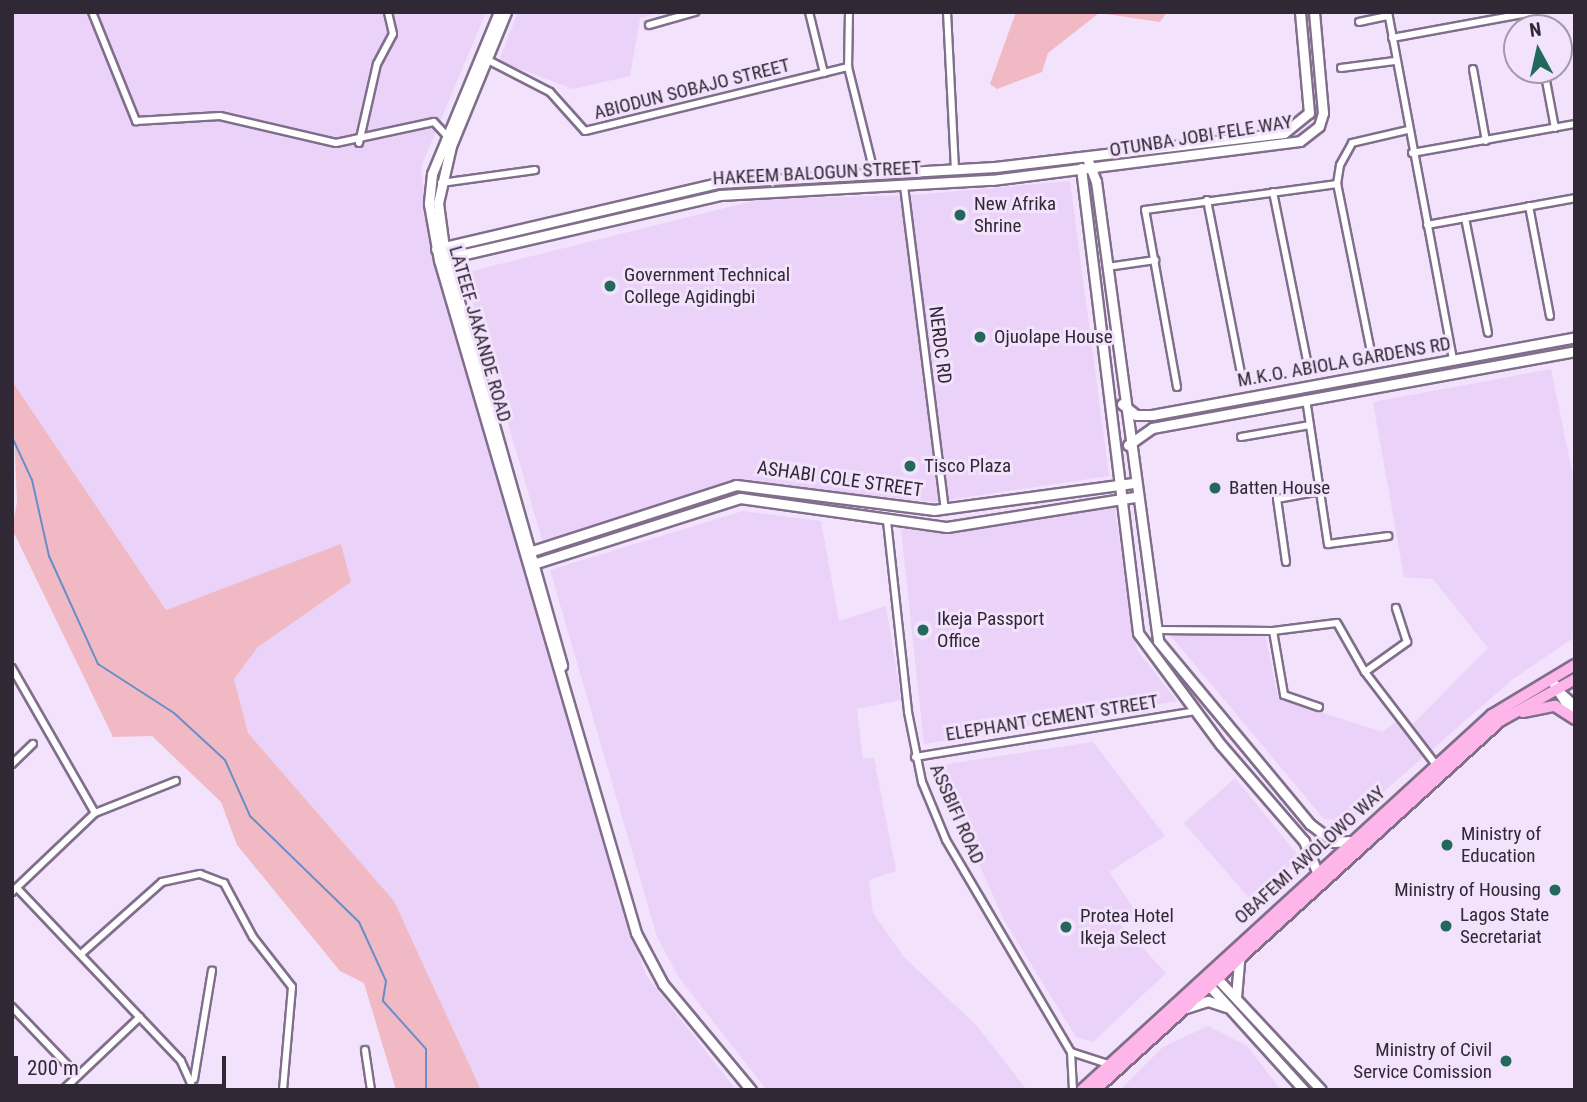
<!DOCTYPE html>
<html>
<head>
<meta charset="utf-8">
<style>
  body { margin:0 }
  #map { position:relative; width:1587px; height:1102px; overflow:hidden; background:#f2e2fc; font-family:"Roboto Condensed",sans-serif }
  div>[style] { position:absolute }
  .built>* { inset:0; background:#ead2f9 }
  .green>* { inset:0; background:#f1b9c4 }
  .stream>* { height:2px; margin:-1px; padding:0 1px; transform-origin:1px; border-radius:1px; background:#678eca }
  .roads { filter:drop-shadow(2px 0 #806e8b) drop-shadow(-2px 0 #806e8b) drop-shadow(0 2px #806e8b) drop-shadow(0 -2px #806e8b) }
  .street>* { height:6px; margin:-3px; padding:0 3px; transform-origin:3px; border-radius:3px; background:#fff }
  .secondary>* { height:9px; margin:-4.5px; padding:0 4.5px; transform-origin:4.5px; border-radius:4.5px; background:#fff }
  .primary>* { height:10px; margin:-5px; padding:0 5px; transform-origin:5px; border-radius:5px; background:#feb5e9 }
  .dots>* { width:19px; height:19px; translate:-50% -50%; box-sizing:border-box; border:4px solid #f2e2fc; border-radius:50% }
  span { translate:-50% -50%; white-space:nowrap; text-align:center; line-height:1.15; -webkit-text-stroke:6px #f2e2fc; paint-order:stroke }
  .street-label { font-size:19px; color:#302834 }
  .poi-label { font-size:19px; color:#302834 }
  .left { translate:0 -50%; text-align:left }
  .right { translate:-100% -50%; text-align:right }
  .frame { position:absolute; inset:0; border:14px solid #302834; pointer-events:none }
  .north { position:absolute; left:1503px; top:14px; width:70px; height:70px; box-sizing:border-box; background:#f2e2fc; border:2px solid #a498ac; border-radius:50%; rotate:352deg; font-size:19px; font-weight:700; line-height:28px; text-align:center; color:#302834 }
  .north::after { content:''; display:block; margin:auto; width:24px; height:32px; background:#23685c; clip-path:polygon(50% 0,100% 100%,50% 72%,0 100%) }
  .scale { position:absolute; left:14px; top:1056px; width:212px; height:32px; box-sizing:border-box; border:4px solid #302834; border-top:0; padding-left:9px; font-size:21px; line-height:24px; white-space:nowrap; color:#302834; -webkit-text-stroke:5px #f2e2fc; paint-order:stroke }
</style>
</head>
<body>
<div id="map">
  <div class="built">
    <i style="clip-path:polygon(12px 12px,486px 12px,421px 167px,429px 240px,624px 913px,646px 975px,736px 1090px,481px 1090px,394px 901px,248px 733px,234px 679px,258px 647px,351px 582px,341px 545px,166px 610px,12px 381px)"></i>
    <i style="clip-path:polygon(518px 12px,660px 12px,640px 18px,630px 76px,573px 89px,499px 61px)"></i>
    <i style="clip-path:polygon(1070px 181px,1109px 476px,934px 502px,735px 481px,543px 543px,464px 273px,761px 199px,914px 195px)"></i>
    <i style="clip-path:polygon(1551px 369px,1575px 486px,1575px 637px,1513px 679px,1350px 821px,1324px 819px,1170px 635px,1265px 634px,1278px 698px,1382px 732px,1396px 722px,1405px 732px,1488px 648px,1433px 579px,1404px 577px,1373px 402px)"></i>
    <i style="clip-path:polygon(1114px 505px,1137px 650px,1177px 701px,924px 744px,901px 529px,940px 532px)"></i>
    <i style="clip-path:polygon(743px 511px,821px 521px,839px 621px,886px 606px,901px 700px,857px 709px,863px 759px,874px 758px,896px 871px,869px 880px,873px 913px,904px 957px,976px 1025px,1027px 1090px,767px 1090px,679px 978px,657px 937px,550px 570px)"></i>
    <i style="clip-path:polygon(1093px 742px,1165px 836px,1109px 872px,1136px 912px,1121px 925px,1166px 973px,1093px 1042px,1076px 1037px,1004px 920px,939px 775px,947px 764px)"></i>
    <i style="clip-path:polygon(1235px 778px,1297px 854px,1284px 874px,1250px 899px,1184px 823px)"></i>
    <i style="clip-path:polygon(1208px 1026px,1247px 1046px,1281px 1090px,1120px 1090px,1163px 1047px)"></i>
  </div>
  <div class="green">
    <i style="clip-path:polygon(1016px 12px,1167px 12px,1160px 22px,1099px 13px,1048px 53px,1042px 72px,997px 89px,990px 84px)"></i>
    <i style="clip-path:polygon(12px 381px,166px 610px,341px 544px,351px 582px,258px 647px,234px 679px,248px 733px,394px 901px,481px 1090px,396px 1090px,364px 983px,340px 971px,237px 845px,221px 802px,152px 736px,113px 737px,12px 529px,17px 502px)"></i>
  </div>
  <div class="stream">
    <i style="left:12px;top:437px;width:47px;rotate:65.1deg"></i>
    <i style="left:32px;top:480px;width:78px;rotate:77.4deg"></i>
    <i style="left:49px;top:556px;width:119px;rotate:65.6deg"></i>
    <i style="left:98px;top:664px;width:90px;rotate:32.8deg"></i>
    <i style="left:174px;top:713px;width:69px;rotate:42.7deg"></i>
    <i style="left:225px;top:760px;width:61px;rotate:65.9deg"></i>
    <i style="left:250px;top:816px;width:152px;rotate:44.2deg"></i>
    <i style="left:359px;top:922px;width:65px;rotate:65.4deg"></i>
    <i style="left:386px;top:981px;width:20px;rotate:99deg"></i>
    <i style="left:383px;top:1001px;width:64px;rotate:48.1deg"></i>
    <i style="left:426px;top:1049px;width:41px;rotate:90deg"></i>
  </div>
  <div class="roads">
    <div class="street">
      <i style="left:92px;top:12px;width:118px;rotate:68deg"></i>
      <i style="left:136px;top:121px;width:84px;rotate:-3.4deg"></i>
      <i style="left:220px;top:116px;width:119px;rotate:13.1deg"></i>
      <i style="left:336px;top:143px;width:100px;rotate:-12.1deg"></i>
      <i style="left:434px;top:122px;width:19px;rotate:47deg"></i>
      <i style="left:809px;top:12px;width:63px;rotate:76.2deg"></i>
      <i style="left:849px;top:12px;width:55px;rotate:91deg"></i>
      <i style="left:848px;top:67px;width:112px;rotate:76.1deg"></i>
      <i style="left:947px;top:12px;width:158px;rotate:87.1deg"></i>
      <i style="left:1388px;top:12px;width:354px;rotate:79.4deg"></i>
      <i style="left:1359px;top:22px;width:30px;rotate:-12deg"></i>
      <i style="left:649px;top:25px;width:48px;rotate:-15.8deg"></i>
      <i style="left:1392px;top:38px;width:144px;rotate:-10.4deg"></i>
      <i style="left:486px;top:59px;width:72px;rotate:27.3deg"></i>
      <i style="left:550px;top:92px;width:52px;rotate:48.1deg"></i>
      <i style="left:585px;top:131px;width:271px;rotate:-13.7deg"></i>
      <i style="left:1341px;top:68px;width:54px;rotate:-7.4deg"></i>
      <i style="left:1473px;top:69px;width:73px;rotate:79.8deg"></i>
      <i style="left:1544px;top:70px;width:59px;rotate:79.3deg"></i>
      <i style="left:359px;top:143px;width:81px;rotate:-77.2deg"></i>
      <i style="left:377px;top:64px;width:34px;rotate:-62deg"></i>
      <i style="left:393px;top:34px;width:23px;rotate:-103deg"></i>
      <i style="left:1412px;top:153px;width:166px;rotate:-10.1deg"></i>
      <i style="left:441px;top:183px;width:95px;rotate:-7.9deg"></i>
      <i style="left:904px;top:186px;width:326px;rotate:82.8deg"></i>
      <i style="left:1273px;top:192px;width:177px;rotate:78.6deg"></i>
      <i style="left:1207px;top:200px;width:181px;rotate:78.9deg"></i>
      <i style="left:1529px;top:206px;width:112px;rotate:79.2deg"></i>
      <i style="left:1465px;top:218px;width:117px;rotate:78.7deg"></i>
      <i style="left:1427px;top:225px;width:150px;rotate:-10.3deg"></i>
      <i style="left:1107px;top:267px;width:49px;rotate:-8.3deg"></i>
      <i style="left:1371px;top:352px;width:171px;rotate:-101.4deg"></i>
      <i style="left:1337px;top:184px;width:19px;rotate:-81deg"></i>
      <i style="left:1340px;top:165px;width:25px;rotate:-61deg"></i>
      <i style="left:1352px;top:143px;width:57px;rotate:-13.1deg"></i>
      <i style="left:1177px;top:387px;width:180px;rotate:-100.2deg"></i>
      <i style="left:1145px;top:210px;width:194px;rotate:-7.7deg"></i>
      <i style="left:1306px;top:399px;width:147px;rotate:81.4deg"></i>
      <i style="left:1328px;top:544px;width:61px;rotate:-7.6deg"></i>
      <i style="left:1241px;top:437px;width:70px;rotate:-9.9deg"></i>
      <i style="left:887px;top:521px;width:192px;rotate:83.7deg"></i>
      <i style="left:908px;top:712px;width:71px;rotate:78.7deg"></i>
      <i style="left:922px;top:782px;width:63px;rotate:67.5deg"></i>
      <i style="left:946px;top:840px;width:246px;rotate:59.5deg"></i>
      <i style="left:1071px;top:1052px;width:38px;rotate:87deg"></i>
      <i style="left:1286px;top:562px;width:64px;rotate:-98.1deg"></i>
      <i style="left:1277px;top:499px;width:44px;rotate:-10.5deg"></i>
      <i style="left:1156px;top:630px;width:117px;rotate:0.5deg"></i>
      <i style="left:1273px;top:631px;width:64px;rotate:-7.1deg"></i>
      <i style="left:1337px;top:623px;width:56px;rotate:60.3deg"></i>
      <i style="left:1365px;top:672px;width:117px;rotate:52.6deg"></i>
      <i style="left:1273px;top:631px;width:65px;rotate:80.2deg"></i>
      <i style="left:1284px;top:695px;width:37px;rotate:19deg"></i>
      <i style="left:12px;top:668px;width:167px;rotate:60.2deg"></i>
      <i style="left:1365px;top:672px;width:52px;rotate:-35.5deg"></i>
      <i style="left:1407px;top:642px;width:36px;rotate:-108deg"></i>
      <i style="left:915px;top:757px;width:284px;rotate:-9.3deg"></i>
      <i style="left:12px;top:764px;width:29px;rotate:-44deg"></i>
      <i style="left:17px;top:888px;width:238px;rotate:46.5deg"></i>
      <i style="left:181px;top:1061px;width:32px;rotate:66deg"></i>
      <i style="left:12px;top:892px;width:115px;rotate:-43.6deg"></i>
      <i style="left:95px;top:813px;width:87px;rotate:-21.6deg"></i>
      <i style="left:81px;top:954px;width:108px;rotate:-41.6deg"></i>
      <i style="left:162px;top:882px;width:39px;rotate:-12deg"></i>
      <i style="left:200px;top:874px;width:26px;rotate:21deg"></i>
      <i style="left:224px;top:883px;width:61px;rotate:61.8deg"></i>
      <i style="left:253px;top:937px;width:63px;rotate:52deg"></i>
      <i style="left:292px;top:987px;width:103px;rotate:95deg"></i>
      <i style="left:12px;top:1007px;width:95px;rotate:46.3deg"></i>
      <i style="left:365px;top:1050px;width:40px;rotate:81.5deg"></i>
      <i style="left:1071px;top:1052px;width:40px;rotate:18deg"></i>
      <i style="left:194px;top:1079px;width:110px;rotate:-80.6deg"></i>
      <i style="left:63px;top:1090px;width:106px;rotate:-43.5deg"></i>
    </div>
    <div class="secondary">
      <i style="left:499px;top:12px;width:175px;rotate:112.5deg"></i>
      <i style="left:432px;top:174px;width:30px;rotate:96deg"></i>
      <i style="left:429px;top:204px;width:57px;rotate:79.9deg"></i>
      <i style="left:439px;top:260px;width:701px;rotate:73.68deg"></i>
      <i style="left:636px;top:933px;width:58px;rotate:62.1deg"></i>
      <i style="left:663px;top:984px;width:138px;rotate:50.3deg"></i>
      <i style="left:506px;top:12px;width:145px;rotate:112.3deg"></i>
      <i style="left:451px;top:146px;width:58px;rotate:102.8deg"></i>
      <i style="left:438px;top:203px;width:45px;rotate:82.4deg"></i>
      <i style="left:444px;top:248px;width:434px;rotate:74.2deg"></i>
      <i style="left:1087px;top:158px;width:25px;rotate:69deg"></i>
      <i style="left:1096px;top:181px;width:464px;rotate:82.3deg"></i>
      <i style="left:1158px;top:641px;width:238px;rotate:50.3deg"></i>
      <i style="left:1310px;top:824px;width:30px;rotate:37deg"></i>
      <i style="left:1334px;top:842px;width:17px;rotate:-3deg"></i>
      <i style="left:1081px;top:168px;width:468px;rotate:83deg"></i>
      <i style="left:1138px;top:633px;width:139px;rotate:53.5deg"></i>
      <i style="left:1221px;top:745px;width:127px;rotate:49.2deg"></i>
      <i style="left:1304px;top:841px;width:34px;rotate:67deg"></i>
      <i style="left:436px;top:249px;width:290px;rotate:-13.2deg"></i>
      <i style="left:718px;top:183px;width:277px;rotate:-3.3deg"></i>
      <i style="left:995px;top:167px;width:291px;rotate:-6.7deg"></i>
      <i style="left:1284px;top:133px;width:32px;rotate:-39deg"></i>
      <i style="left:1309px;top:113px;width:101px;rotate:-95.1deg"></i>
      <i style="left:439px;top:260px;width:288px;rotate:-13deg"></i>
      <i style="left:720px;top:195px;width:272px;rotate:-3.2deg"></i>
      <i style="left:992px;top:180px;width:310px;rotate:-7.2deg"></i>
      <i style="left:1300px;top:141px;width:24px;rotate:-38deg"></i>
      <i style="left:1319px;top:126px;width:14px;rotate:-73deg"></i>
      <i style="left:1323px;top:113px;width:101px;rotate:-95.1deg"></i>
      <i style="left:1122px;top:404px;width:18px;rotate:38deg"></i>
      <i style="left:1136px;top:415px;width:16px"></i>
      <i style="left:1152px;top:415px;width:430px;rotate:-10.4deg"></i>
      <i style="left:1128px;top:445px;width:29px;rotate:-35deg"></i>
      <i style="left:1152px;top:428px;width:430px;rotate:-10.3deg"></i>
      <i style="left:526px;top:553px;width:221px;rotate:-17.9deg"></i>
      <i style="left:736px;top:485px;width:200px;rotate:7.2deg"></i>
      <i style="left:934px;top:510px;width:201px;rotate:-7.7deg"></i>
      <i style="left:530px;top:565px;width:220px;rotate:-17.7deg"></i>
      <i style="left:740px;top:498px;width:209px;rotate:8deg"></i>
      <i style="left:947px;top:527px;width:190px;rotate:-9.1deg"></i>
      <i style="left:1554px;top:684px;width:38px;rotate:58deg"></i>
      <i style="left:1556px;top:689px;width:25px;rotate:42deg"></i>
      <i style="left:1213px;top:974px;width:158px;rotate:47deg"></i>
      <i style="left:1205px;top:981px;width:147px;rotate:47.8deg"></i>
      <i style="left:1236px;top:997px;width:37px;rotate:-85deg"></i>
      <i style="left:1186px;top:1008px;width:23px;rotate:-18deg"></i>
      <i style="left:1208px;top:1001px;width:19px;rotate:18deg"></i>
    </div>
    <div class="primary">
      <i style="left:1523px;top:712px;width:33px;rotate:-11deg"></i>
      <i style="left:1555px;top:706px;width:24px;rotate:33deg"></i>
      <i style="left:1082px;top:1090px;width:556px;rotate:-42.45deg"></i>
      <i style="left:1492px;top:715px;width:97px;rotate:-31.1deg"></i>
      <i style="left:1095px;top:1090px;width:548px;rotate:-42.34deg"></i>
      <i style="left:1500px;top:721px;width:86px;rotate:-29.2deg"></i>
    </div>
  </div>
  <div class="dots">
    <i style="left:960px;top:215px;background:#23685c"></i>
    <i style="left:610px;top:286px;background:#23685c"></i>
    <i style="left:980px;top:337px;background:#23685c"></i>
    <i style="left:910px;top:466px;background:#23685c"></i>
    <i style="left:1215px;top:488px;background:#23685c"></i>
    <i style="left:923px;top:630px;background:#23685c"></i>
    <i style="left:1447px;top:845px;background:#23685c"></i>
    <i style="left:1555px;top:890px;background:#23685c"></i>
    <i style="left:1446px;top:926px;background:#23685c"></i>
    <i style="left:1066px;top:927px;background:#23685c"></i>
    <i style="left:1506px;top:1061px;background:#23685c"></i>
  </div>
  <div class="street-label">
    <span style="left:692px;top:89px;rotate:-14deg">ABIODUN SOBAJO STREET</span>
    <span style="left:1201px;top:136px;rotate:-9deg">OTUNBA JOBI FELE WAY</span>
    <span style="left:817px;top:173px;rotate:-3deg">HAKEEM BALOGUN STREET</span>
    <span style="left:480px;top:334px;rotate:74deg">LATEEF JAKANDE ROAD</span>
    <span style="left:940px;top:345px;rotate:83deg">NERDC RD</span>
    <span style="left:1344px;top:362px;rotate:-10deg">M.K.O. ABIOLA GARDENS RD</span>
    <span style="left:840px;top:479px;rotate:8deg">ASHABI COLE STREET</span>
    <span style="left:1052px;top:718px;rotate:-9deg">ELEPHANT CEMENT STREET</span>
    <span style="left:957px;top:814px;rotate:66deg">ASSBIFI ROAD</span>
    <span style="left:1310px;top:855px;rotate:-42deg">OBAFEMI AWOLOWO WAY</span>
  </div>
  <div class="poi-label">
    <span class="left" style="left:974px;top:215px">New Afrika<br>Shrine</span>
    <span class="left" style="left:624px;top:286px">Government Technical<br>College Agidingbi</span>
    <span class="left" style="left:994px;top:337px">Ojuolape House</span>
    <span class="left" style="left:924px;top:466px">Tisco Plaza</span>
    <span class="left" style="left:1229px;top:488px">Batten House</span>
    <span class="left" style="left:937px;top:630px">Ikeja Passport<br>Office</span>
    <span class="left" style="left:1461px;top:845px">Ministry of<br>Education</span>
    <span class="right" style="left:1541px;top:890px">Ministry of Housing</span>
    <span class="left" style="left:1460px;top:926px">Lagos State<br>Secretariat</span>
    <span class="left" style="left:1080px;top:927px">Protea Hotel<br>Ikeja Select</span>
    <span class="right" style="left:1492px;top:1061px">Ministry of Civil<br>Service Comission</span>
  </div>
  <div class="frame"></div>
  <div class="north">N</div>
  <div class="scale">200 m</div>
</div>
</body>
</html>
